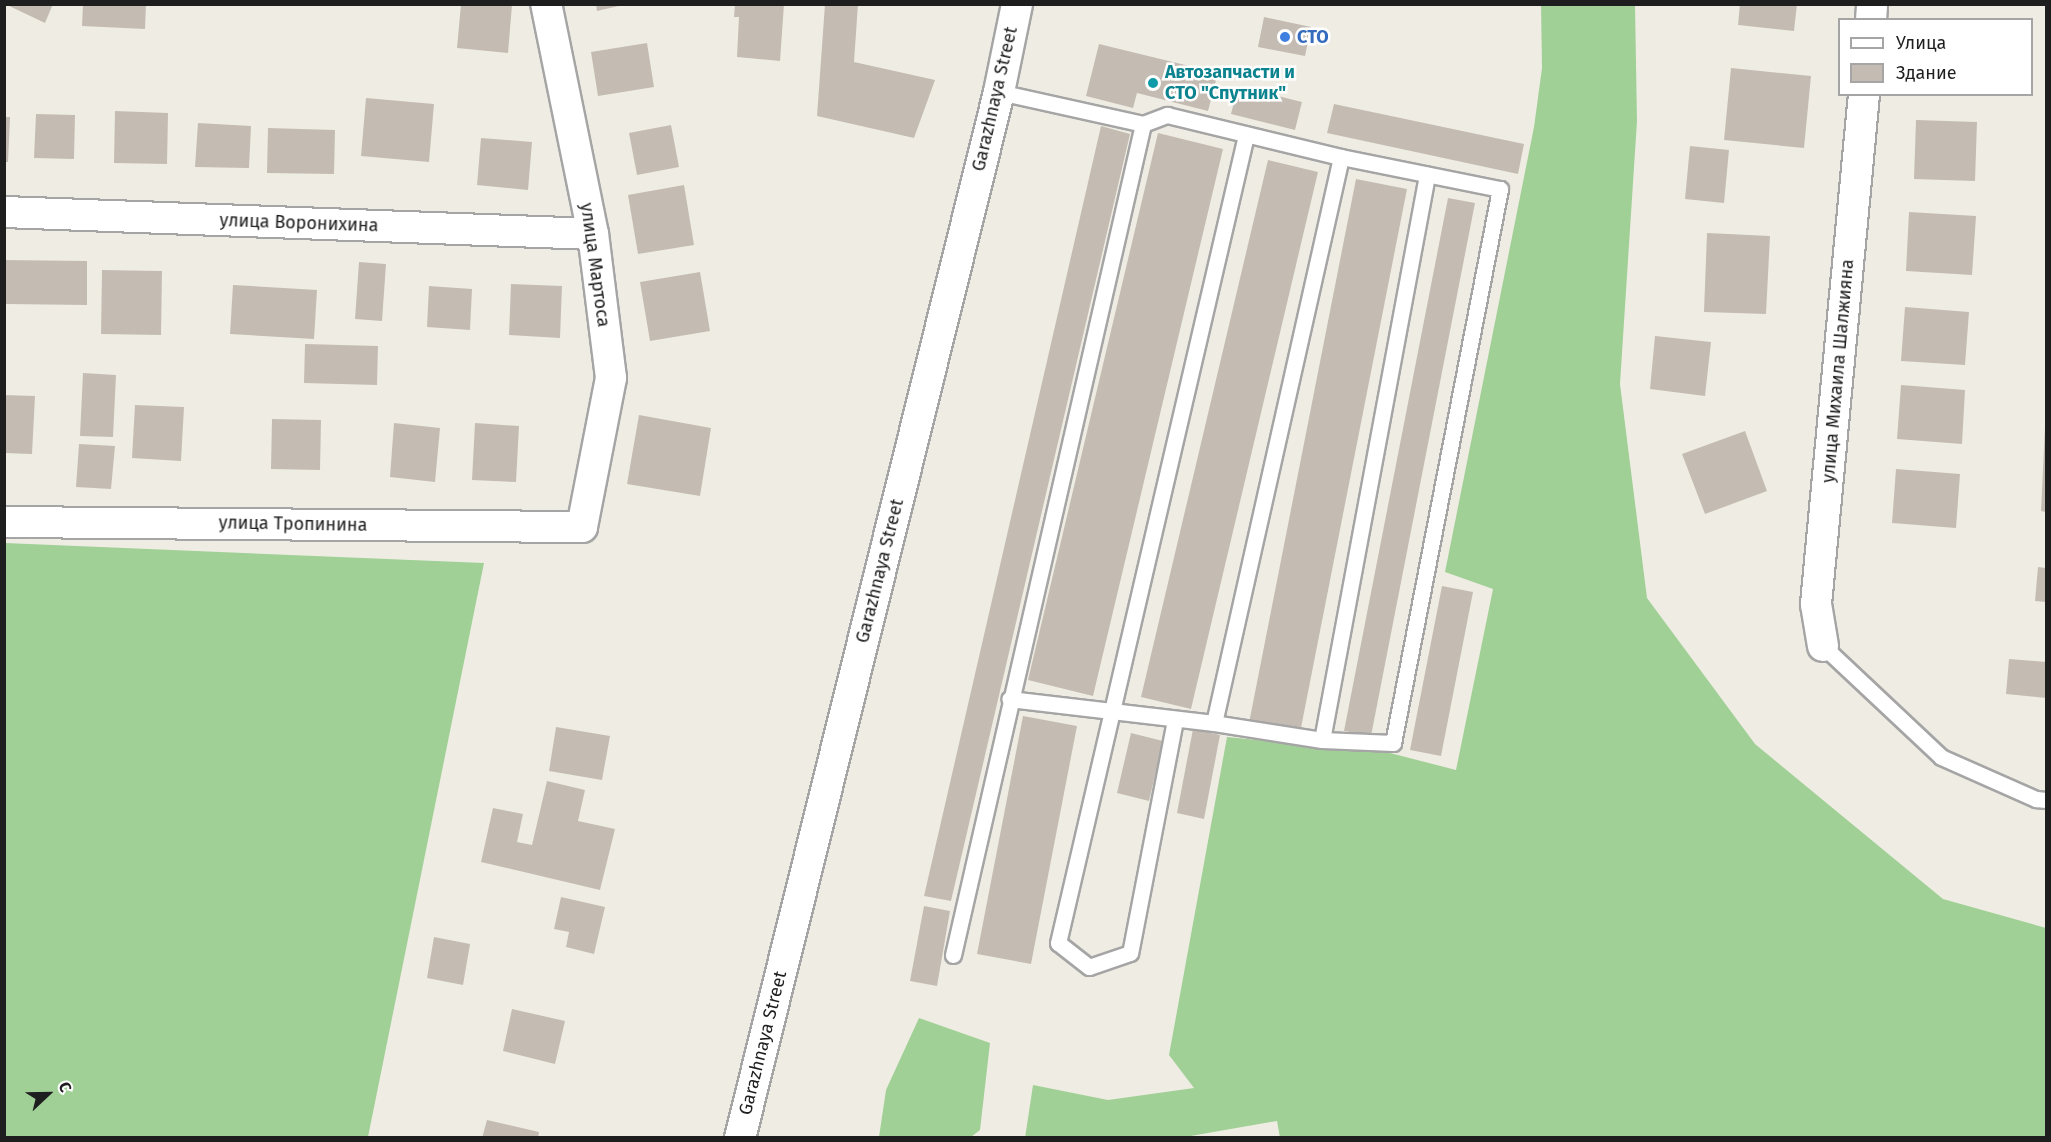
<!DOCTYPE html>
<html>
<head>
<meta charset="utf-8">
<style>
  body { margin:0 }
  #map { position:relative; width:2051px; height:1142px; overflow:hidden; background:#efede3; font-family:"Fira Sans",sans-serif }
  div>[style] { position:absolute }
  .forest>* { inset:0; background:#a1d097 }
  .building>* { inset:0; background:#c4bcb3 }
  .roads { filter:drop-shadow(2px 0 #a5a5a5) drop-shadow(-2px 0 #a5a5a5) drop-shadow(0 2px #a5a5a5) drop-shadow(0 -2px #a5a5a5) }
  .lane>* { height:15px; margin:-7.5px; padding:0 7.5px; transform-origin:7.5px; border-radius:7.5px; background:#fff }
  .street>* { height:30px; margin:-15px; padding:0 15px; transform-origin:15px; border-radius:15px; background:#fff }
  .dots>* { width:16px; height:16px; translate:-50% -50%; box-sizing:border-box; border:3px solid #fff; border-radius:50% }
  span { translate:-50% -50%; white-space:nowrap; text-align:center; line-height:1.15; -webkit-text-stroke:5px #fff; paint-order:stroke }
  .shop-label { font-size:18px; color:#366cbe; font-weight:700 }
  .left { translate:0 -50%; text-align:left }
  .culture-label { font-size:18px; color:#0d838f; font-weight:700 }
  .street-label { font-size:18px; color:#1e1e1e }
  .frame { position:absolute; inset:0; border:6px solid #1e1e1e; pointer-events:none }
  .legend { position:absolute; left:1838px; top:18px; width:195px; height:78px; box-sizing:border-box; background:#fff; border:2px solid #a5a5a5; margin:0; padding:8px 10px; list-style:none; font-size:18px; color:#1e1e1e }
  .legend li { display:flex; align-items:center; gap:12px; height:30px }
  .legend b { width:30px; border:2px solid #a5a5a5 }
  .north { position:absolute; left:18px; top:1064px; width:60px; height:60px; -webkit-text-stroke:4px #fff; paint-order:stroke; rotate:68deg; font-size:16px; font-weight:700; line-height:24px; text-align:center; color:#1e1e1e }
  .north::after { content:''; display:block; margin:auto; width:21px; height:27px; background:#1e1e1e; clip-path:polygon(50% 0,100% 100%,50% 72%,0 100%) }
</style>
</head>
<body>
<div id="map">
  <div class="forest">
    <i style="clip-path:polygon(1541px 5px,1635px 5px,1637px 121px,1620px 384px,1647px 598px,1755px 744px,1943px 899px,2046px 928px,2046px 1137px,1280px 1138px,1277px 1121px,1185px 1137px,1025px 1138px,1033px 1085px,1108px 1100px,1194px 1088px,1169px 1055px,1227px 737px,1390px 753px,1456px 770px,1493px 589px,1445px 572px,1534px 127px,1542px 68px)"></i>
    <i style="clip-path:polygon(5px 543px,484px 563px,368px 1137px,5px 1137px)"></i>
    <i style="clip-path:polygon(919px 1018px,990px 1043px,980px 1130px,971px 1137px,879px 1137px,886px 1090px)"></i>
  </div>
  <div class="building">
    <i style="clip-path:polygon(5px 4px,53px 4px,45px 23px)"></i>
    <i style="clip-path:polygon(83px 4px,146px 4px,145px 29px,82px 26px)"></i>
    <i style="clip-path:polygon(461px 4px,512px 5px,508px 53px,457px 48px)"></i>
    <i style="clip-path:polygon(596px 4px,623px 4px,623px 5px,597px 11px)"></i>
    <i style="clip-path:polygon(735px 4px,784px 4px,780px 61px,737px 57px,739px 17px,734px 17px)"></i>
    <i style="clip-path:polygon(825px 4px,858px 4px,854px 62px,935px 80px,914px 138px,817px 116px)"></i>
    <i style="clip-path:polygon(1740px 4px,1797px 4px,1794px 31px,1738px 25px)"></i>
    <i style="clip-path:polygon(1264px 17px,1311px 27px,1305px 56px,1258px 47px)"></i>
    <i style="clip-path:polygon(647px 43px,654px 87px,598px 96px,591px 52px)"></i>
    <i style="clip-path:polygon(1099px 44px,1218px 73px,1208px 111px,1137px 93px,1133px 108px,1086px 96px)"></i>
    <i style="clip-path:polygon(1731px 68px,1811px 76px,1804px 148px,1724px 140px)"></i>
    <i style="clip-path:polygon(1238px 86px,1302px 102px,1295px 130px,1231px 114px)"></i>
    <i style="clip-path:polygon(366px 98px,434px 104px,429px 162px,361px 156px)"></i>
    <i style="clip-path:polygon(1334px 104px,1524px 144px,1518px 174px,1327px 133px)"></i>
    <i style="clip-path:polygon(115px 111px,168px 113px,167px 164px,114px 163px)"></i>
    <i style="clip-path:polygon(36px 114px,75px 115px,74px 159px,34px 158px)"></i>
    <i style="clip-path:polygon(4px 117px,10px 117px,8px 162px,4px 162px)"></i>
    <i style="clip-path:polygon(1916px 120px,1977px 122px,1975px 181px,1914px 179px)"></i>
    <i style="clip-path:polygon(198px 123px,251px 126px,249px 168px,195px 167px)"></i>
    <i style="clip-path:polygon(671px 125px,679px 167px,637px 175px,629px 133px)"></i>
    <i style="clip-path:polygon(1101px 126px,1130px 134px,951px 901px,924px 896px)"></i>
    <i style="clip-path:polygon(268px 128px,335px 130px,334px 174px,267px 173px)"></i>
    <i style="clip-path:polygon(1158px 133px,1223px 149px,1093px 696px,1028px 680px)"></i>
    <i style="clip-path:polygon(481px 138px,532px 142px,528px 190px,477px 185px)"></i>
    <i style="clip-path:polygon(1690px 146px,1729px 150px,1724px 203px,1685px 199px)"></i>
    <i style="clip-path:polygon(1268px 160px,1318px 172px,1191px 709px,1141px 697px)"></i>
    <i style="clip-path:polygon(1356px 179px,1407px 189px,1300px 733px,1249px 723px)"></i>
    <i style="clip-path:polygon(684px 185px,694px 245px,638px 254px,628px 195px)"></i>
    <i style="clip-path:polygon(1448px 198px,1475px 203px,1371px 736px,1344px 731px)"></i>
    <i style="clip-path:polygon(1909px 212px,1976px 216px,1972px 275px,1906px 271px)"></i>
    <i style="clip-path:polygon(1707px 233px,1770px 236px,1766px 314px,1704px 312px)"></i>
    <i style="clip-path:polygon(4px 260px,87px 261px,87px 305px,4px 304px)"></i>
    <i style="clip-path:polygon(359px 262px,386px 264px,382px 321px,355px 319px)"></i>
    <i style="clip-path:polygon(102px 270px,162px 271px,161px 335px,101px 334px)"></i>
    <i style="clip-path:polygon(700px 272px,710px 331px,650px 341px,640px 282px)"></i>
    <i style="clip-path:polygon(511px 284px,562px 286px,560px 338px,509px 335px)"></i>
    <i style="clip-path:polygon(233px 285px,317px 290px,314px 339px,230px 334px)"></i>
    <i style="clip-path:polygon(429px 286px,472px 289px,470px 330px,427px 327px)"></i>
    <i style="clip-path:polygon(1905px 307px,1969px 312px,1965px 365px,1901px 361px)"></i>
    <i style="clip-path:polygon(1655px 336px,1711px 342px,1705px 396px,1650px 389px)"></i>
    <i style="clip-path:polygon(305px 344px,378px 346px,377px 385px,304px 383px)"></i>
    <i style="clip-path:polygon(83px 373px,116px 375px,113px 437px,80px 436px)"></i>
    <i style="clip-path:polygon(1901px 385px,1965px 390px,1962px 444px,1897px 439px)"></i>
    <i style="clip-path:polygon(4px 395px,35px 396px,32px 454px,4px 453px)"></i>
    <i style="clip-path:polygon(135px 405px,184px 407px,181px 461px,132px 458px)"></i>
    <i style="clip-path:polygon(639px 415px,711px 428px,700px 496px,627px 484px)"></i>
    <i style="clip-path:polygon(272px 419px,321px 420px,320px 470px,271px 469px)"></i>
    <i style="clip-path:polygon(394px 423px,440px 428px,435px 482px,390px 477px)"></i>
    <i style="clip-path:polygon(475px 423px,519px 426px,516px 482px,472px 480px)"></i>
    <i style="clip-path:polygon(2045px 427px,2046px 427px,2046px 512px,2041px 511px)"></i>
    <i style="clip-path:polygon(1745px 431px,1767px 491px,1705px 514px,1682px 454px)"></i>
    <i style="clip-path:polygon(79px 444px,115px 446px,111px 489px,76px 487px)"></i>
    <i style="clip-path:polygon(1896px 469px,1960px 474px,1956px 528px,1892px 523px)"></i>
    <i style="clip-path:polygon(2038px 567px,2046px 568px,2046px 602px,2035px 601px)"></i>
    <i style="clip-path:polygon(1442px 586px,1473px 592px,1441px 756px,1410px 750px)"></i>
    <i style="clip-path:polygon(2009px 659px,2046px 662px,2046px 698px,2006px 694px)"></i>
    <i style="clip-path:polygon(1023px 716px,1077px 726px,1031px 964px,977px 954px)"></i>
    <i style="clip-path:polygon(556px 727px,610px 736px,602px 780px,549px 771px)"></i>
    <i style="clip-path:polygon(1193px 729px,1220px 735px,1204px 819px,1177px 813px)"></i>
    <i style="clip-path:polygon(1131px 733px,1163px 741px,1149px 801px,1117px 793px)"></i>
    <i style="clip-path:polygon(547px 781px,585px 790px,578px 821px,615px 829px,600px 890px,481px 862px,493px 808px,523px 814px,517px 842px,532px 845px)"></i>
    <i style="clip-path:polygon(561px 897px,605px 907px,594px 954px,566px 947px,569px 932px,554px 929px)"></i>
    <i style="clip-path:polygon(924px 906px,950px 911px,937px 986px,910px 981px)"></i>
    <i style="clip-path:polygon(434px 937px,470px 944px,463px 985px,427px 978px)"></i>
    <i style="clip-path:polygon(512px 1009px,565px 1021px,555px 1064px,503px 1051px)"></i>
    <i style="clip-path:polygon(487px 1120px,539px 1132px,538px 1138px,482px 1138px)"></i>
  </div>
  <div class="roads">
    <div class="lane">
      <i style="left:999px;top:92px;width:148px;rotate:12.5deg"></i>
      <i style="left:1143px;top:124px;width:26px;rotate:-21deg"></i>
      <i style="left:1167px;top:115px;width:179px;rotate:13.6deg"></i>
      <i style="left:1341px;top:157px;width:162px;rotate:11.4deg"></i>
      <i style="left:1500px;top:189px;width:564px;rotate:100.93deg"></i>
      <i style="left:1393px;top:743px;width:71px;rotate:-177.6deg"></i>
      <i style="left:1322px;top:740px;width:109px;rotate:-171.1deg"></i>
      <i style="left:1214px;top:723px;width:206px;rotate:-173.3deg"></i>
      <i style="left:1823px;top:646px;width:162px;rotate:43.2deg"></i>
      <i style="left:1941px;top:757px;width:104px;rotate:23.9deg"></i>
      <i style="left:2036px;top:799px;width:10px;rotate:6deg"></i>
      <i style="left:1175px;top:720px;width:237px;rotate:100.9deg"></i>
      <i style="left:1130px;top:953px;width:43px;rotate:161.1deg"></i>
      <i style="left:1089px;top:967px;width:39px;rotate:-142deg"></i>
      <i style="left:1058px;top:943px;width:830px;rotate:-76.9deg"></i>
      <i style="left:1214px;top:723px;width:580px;rotate:-77.35deg"></i>
      <i style="left:1322px;top:740px;width:575px;rotate:-79.47deg"></i>
      <i style="left:953px;top:955px;width:852px;rotate:-77.12deg"></i>
    </div>
    <div class="street">
      <i style="left:1871px;top:20px;width:16px;rotate:-86deg"></i>
      <i style="left:4px;top:212px;width:589px;rotate:2.14deg"></i>
      <i style="left:4px;top:522px;width:578px;rotate:0.5deg"></i>
      <i style="left:582px;top:527px;width:152px;rotate:-79deg"></i>
      <i style="left:611px;top:378px;width:145px;rotate:-97.1deg"></i>
      <i style="left:593px;top:234px;width:235px;rotate:-101.5deg"></i>
      <i style="left:1823px;top:646px;width:43px;rotate:-99.5deg"></i>
      <i style="left:1816px;top:604px;width:512px;rotate:-84.62deg"></i>
      <i style="left:740px;top:1138px;width:1078px;rotate:-76.09deg"></i>
      <i style="left:999px;top:92px;width:90px;rotate:-78.4deg"></i>
    </div>
  </div>
  <div class="dots">
    <i style="left:1285px;top:37px;background:#3f7fe0"></i>
    <i style="left:1153px;top:83px;background:#0f9aa8"></i>
  </div>
  <div class="shop-label">
    <span class="left" style="left:1297px;top:37px">СТО</span>
  </div>
  <div class="culture-label">
    <span class="left" style="left:1165px;top:83px">Автозапчасти и<br>СТО "Спутник"</span>
  </div>
  <div class="street-label">
    <span style="left:995px;top:99px;rotate:-77deg">Garazhnaya Street</span>
    <span style="left:299px;top:223px;rotate:2deg">улица Воронихина</span>
    <span style="left:595px;top:265px;rotate:82deg">улица Мартоса</span>
    <span style="left:1838px;top:371px;rotate:-85deg">улица Михаила Шалжияна</span>
    <span style="left:293px;top:524px;rotate:1deg">улица Тропинина</span>
    <span style="left:880px;top:571px;rotate:-76deg">Garazhnaya Street</span>
    <span style="left:763px;top:1043px;rotate:-76deg">Garazhnaya Street</span>
  </div>
  <div class="frame"></div>
  <ul class="legend">
  <li><b style="height:8px;background:#fff"></b>Улица</li>
  <li><b style="height:16px;background:#c4bcb3"></b>Здание</li>
  </ul>
  <div class="north">С</div>
</div>
</body>
</html>
